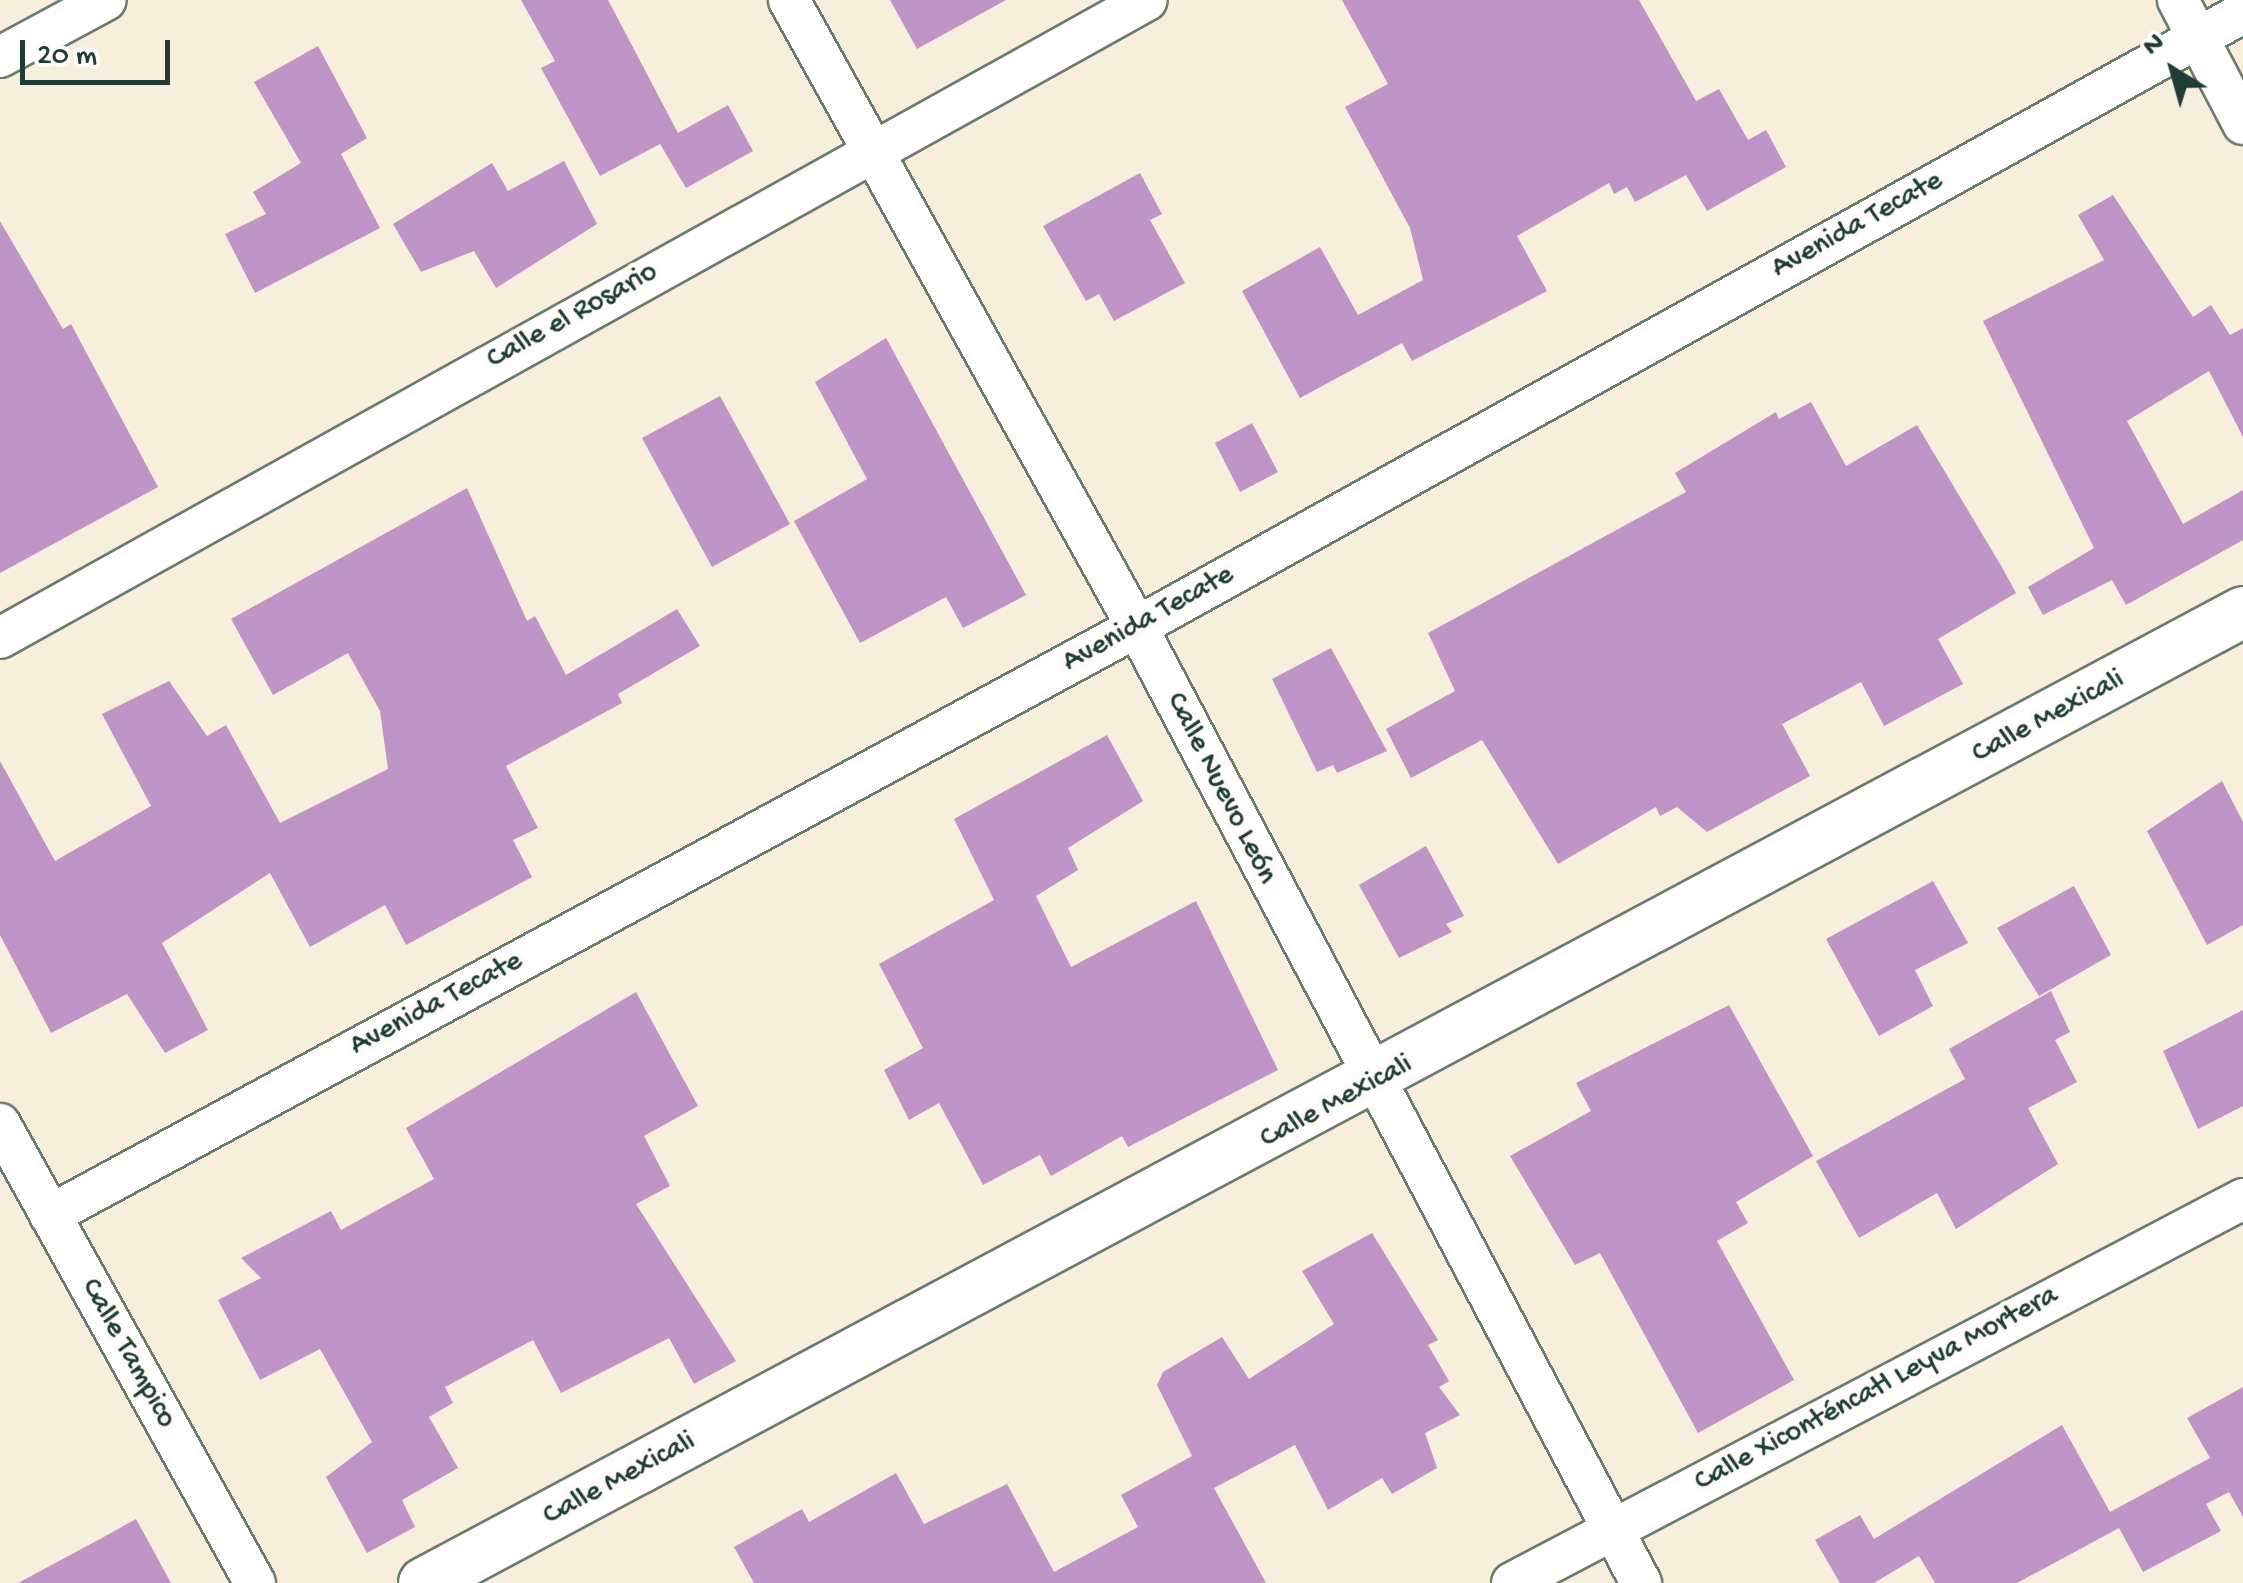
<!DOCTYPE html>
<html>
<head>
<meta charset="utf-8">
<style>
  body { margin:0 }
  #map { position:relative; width:2243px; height:1583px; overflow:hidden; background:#f7eedc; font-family:"Gochi Hand",sans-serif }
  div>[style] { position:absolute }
  .building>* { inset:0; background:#bf95c8 }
  .roads { filter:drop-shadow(2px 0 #6b7b6f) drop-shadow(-2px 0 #6b7b6f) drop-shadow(0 2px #6b7b6f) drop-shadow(0 -2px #6b7b6f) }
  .minor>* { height:40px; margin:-20px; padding:0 20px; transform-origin:20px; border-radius:20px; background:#fff }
  .tertiary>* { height:50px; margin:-25px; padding:0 25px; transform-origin:25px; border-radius:25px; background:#fff }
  span { translate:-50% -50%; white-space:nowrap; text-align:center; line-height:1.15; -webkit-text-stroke:9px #fdfcf7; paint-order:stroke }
  .street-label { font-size:30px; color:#1f3d34 }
  .north { position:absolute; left:2123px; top:20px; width:100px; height:100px; -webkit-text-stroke:8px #fdfcf7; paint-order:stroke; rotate:323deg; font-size:28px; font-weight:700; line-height:40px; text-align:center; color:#1f3d34 }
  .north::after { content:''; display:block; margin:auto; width:35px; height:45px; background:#1f3d34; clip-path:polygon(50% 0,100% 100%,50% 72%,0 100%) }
  .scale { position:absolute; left:20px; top:40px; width:150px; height:45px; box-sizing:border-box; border:5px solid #1f3d34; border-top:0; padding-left:12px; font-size:30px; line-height:35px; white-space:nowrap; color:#1f3d34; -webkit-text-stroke:8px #fdfcf7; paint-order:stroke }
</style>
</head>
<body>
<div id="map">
  <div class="building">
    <i style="clip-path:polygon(521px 0,608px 0,678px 133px,728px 105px,753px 151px,686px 188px,660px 144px,600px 176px,541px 68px,555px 61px)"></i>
    <i style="clip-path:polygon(890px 0,1006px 0,917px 49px)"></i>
    <i style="clip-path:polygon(1342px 0,1639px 0,1696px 101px,1719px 89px,1748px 140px,1766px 130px,1786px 167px,1707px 211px,1686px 175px,1635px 202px,1627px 187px,1614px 194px,1609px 183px,1517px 236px,1547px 291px,1412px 361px,1402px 343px,1300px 398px,1242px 291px,1320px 247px,1358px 315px,1423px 280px,1410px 228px,1345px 107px,1388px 84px)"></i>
    <i style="clip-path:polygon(318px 46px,367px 138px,341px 154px,380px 228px,255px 293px,225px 234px,266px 214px,253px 192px,301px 163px,254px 82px)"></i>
    <i style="clip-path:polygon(564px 161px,597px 224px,496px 288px,474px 251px,421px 272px,393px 224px,492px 163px,508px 191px)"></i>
    <i style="clip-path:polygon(1140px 173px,1162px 214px,1150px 220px,1185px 283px,1114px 321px,1099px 294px,1086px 301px,1043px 226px)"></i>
    <i style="clip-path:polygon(2113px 195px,2193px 317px,2211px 305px,2230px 335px,2243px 328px,2243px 437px,2209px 371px,2127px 421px,2183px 524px,2243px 490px,2243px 540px,2126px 605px,2112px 580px,2043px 615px,2028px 587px,2094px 548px,1983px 321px,2104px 260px,2078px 215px)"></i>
    <i style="clip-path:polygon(0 221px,63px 329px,71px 324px,158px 487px,0 573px)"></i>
    <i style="clip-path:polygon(886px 338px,1026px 595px,963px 628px,946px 597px,860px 643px,794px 521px,867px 479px,815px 382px)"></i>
    <i style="clip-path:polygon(720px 396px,790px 524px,712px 567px,642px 438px)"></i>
    <i style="clip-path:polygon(1811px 402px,1846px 466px,1917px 425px,2003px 569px,2016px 593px,1938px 639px,1963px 684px,1884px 726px,1861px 682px,1782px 724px,1810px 776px,1707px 832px,1677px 807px,1660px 816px,1656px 807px,1558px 864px,1482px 740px,1411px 778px,1386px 729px,1455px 691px,1428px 633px,1686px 492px,1675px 473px,1776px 412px,1779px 419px)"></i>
    <i style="clip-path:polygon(1252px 423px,1278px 472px,1240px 492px,1215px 443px)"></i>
    <i style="clip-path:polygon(467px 488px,527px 621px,535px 616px,566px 675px,677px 609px,700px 646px,618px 694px,622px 703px,506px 766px,538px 828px,513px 840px,532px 877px,406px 945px,385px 905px,310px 947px,270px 873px,162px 943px,208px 1030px,165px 1053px,127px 994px,51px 1033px,0 935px,0 761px,55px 861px,151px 806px,102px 714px,169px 681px,207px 736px,226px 725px,280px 823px,388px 769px,380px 711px,348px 653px,273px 695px,231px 619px)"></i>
    <i style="clip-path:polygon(1331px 648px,1387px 751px,1337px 773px,1333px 765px,1317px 772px,1272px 679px)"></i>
    <i style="clip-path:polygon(1107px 735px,1143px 801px,1068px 848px,1078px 870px,1036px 896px,1071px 967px,1196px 901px,1278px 1070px,1128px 1147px,1122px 1136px,1051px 1176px,1040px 1155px,983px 1185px,939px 1103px,909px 1120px,884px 1070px,923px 1048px,879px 964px,994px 900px,954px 819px)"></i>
    <i style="clip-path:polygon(2222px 781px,2243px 822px,2243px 925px,2207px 945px,2147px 831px)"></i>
    <i style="clip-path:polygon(1426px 846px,1464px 916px,1446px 924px,1452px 932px,1399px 958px,1359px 885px)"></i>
    <i style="clip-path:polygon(1933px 881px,1968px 943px,1915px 970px,1933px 1006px,1879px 1036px,1826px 939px)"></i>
    <i style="clip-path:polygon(2074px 886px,2111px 955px,2039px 996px,1997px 928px)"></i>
    <i style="clip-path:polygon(2051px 991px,2070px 1032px,2055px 1040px,2077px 1082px,2028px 1108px,2058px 1164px,1956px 1229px,1937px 1193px,1859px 1238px,1816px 1161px,1965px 1079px,1949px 1049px)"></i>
    <i style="clip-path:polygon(636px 992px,698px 1106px,644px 1136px,670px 1186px,636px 1204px,736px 1361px,694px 1384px,669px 1338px,561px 1393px,533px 1340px,445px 1387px,453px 1403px,429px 1417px,458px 1468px,402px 1500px,415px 1527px,367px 1553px,326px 1477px,372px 1442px,320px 1349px,260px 1380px,218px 1300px,261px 1278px,241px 1258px,331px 1211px,341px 1230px,434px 1179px,406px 1128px)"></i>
    <i style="clip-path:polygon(1729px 1005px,1813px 1156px,1736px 1202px,1748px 1223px,1717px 1241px,1794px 1380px,1698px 1433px,1600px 1253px,1575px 1265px,1510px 1156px,1591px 1111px,1576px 1083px)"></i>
    <i style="clip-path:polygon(2243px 1010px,2243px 1106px,2198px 1129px,2163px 1051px)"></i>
    <i style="clip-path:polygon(1372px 1233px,1438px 1340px,1428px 1345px,1449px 1381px,1439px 1387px,1460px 1415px,1425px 1433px,1437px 1468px,1392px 1494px,1382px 1478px,1328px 1510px,1295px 1445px,1214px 1488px,1266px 1583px,754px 1583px,734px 1547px,802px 1509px,809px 1522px,896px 1473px,924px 1524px,1007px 1484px,1054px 1572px,1138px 1527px,1121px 1495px,1192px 1456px,1157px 1385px,1163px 1372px,1222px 1337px,1249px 1379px,1334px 1324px,1302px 1271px)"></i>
    <i style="clip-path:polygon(2243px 1387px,2243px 1517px,2229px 1492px,2206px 1504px,2221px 1531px,2143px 1572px,2119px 1528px,2017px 1583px,1935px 1583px,1919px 1556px,1874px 1583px,1840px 1583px,1815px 1540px,1860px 1515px,1874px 1539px,2062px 1425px,2110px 1512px,2210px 1458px,2187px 1418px)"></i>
    <i style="clip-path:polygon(136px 1519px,171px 1583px,18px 1583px,100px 1539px)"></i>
  </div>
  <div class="roads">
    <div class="minor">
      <i style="left:789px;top:0;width:717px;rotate:60.97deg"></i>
      <i style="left:1137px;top:627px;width:1081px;rotate:62.2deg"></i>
      <i style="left:2178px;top:0;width:140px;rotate:62.3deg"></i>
      <i style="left:0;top:57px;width:120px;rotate:-28.3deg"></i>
      <i style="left:0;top:638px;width:1312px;rotate:-29.08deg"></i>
      <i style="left:0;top:1124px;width:525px;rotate:60.95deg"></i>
      <i style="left:50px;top:1215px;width:1236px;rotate:-28.41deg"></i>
      <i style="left:1137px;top:627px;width:1265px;rotate:-29.04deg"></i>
      <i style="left:1512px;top:1583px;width:826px;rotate:-27.71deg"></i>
    </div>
    <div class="tertiary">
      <i style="left:424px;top:1583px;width:2062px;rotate:-28.09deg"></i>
    </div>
  </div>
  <div class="street-label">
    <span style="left:1858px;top:226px;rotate:-29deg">Avenida Tecate</span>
    <span style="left:573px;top:317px;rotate:-29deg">Calle el Rosario</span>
    <span style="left:1149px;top:620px;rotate:-29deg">Avenida Tecate</span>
    <span style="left:2049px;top:718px;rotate:-28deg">Calle Mexicali</span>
    <span style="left:1220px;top:789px;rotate:63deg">Calle Nuevo León</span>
    <span style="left:437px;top:1005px;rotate:-28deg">Avenida Tecate</span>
    <span style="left:1337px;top:1103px;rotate:-28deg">Calle Mexicali</span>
    <span style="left:127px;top:1354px;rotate:61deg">Calle Tampico</span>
    <span style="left:1877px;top:1390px;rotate:-28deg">Calle Xiconténcatl Leyva Mortera</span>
    <span style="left:620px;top:1480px;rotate:-28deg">Calle Mexicali</span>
  </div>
  <div class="north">N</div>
  <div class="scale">20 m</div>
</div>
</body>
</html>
